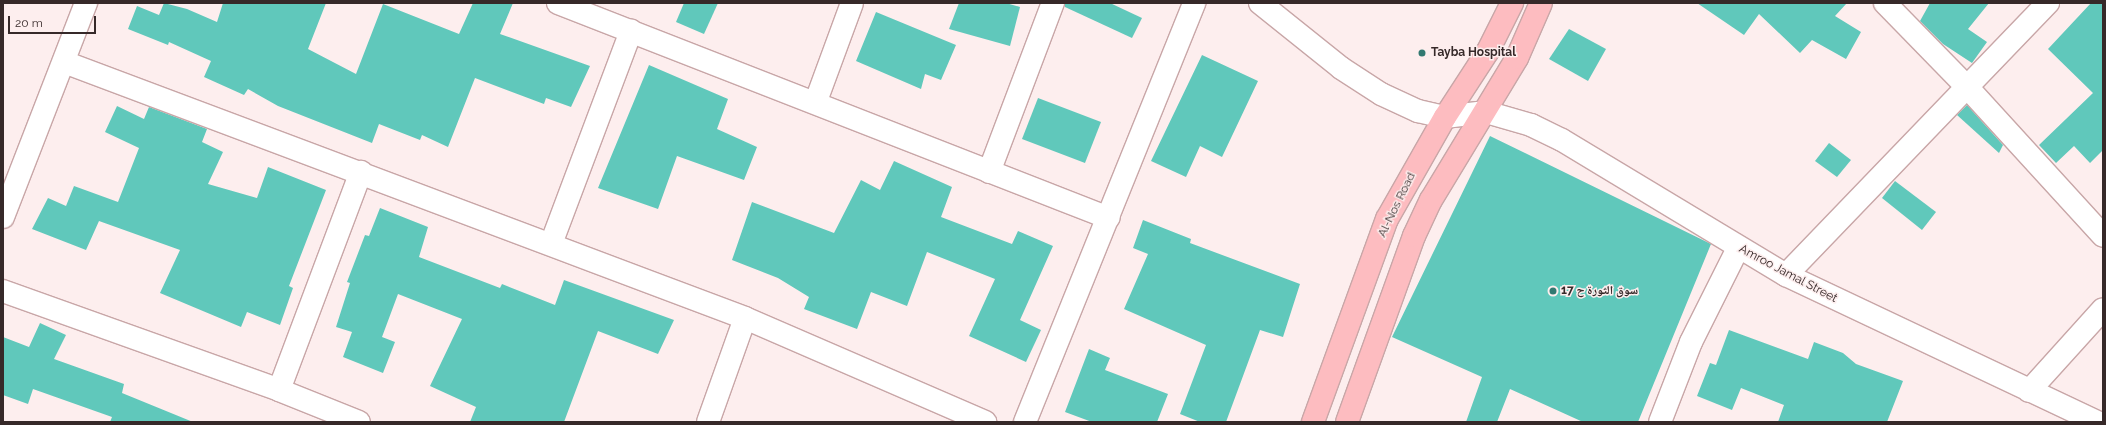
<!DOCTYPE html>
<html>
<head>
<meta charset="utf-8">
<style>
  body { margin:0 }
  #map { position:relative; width:2106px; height:425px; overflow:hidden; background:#fdeeee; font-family:Raleway,"Noto Naskh Arabic",sans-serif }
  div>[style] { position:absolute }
  .building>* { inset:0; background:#60c8bb }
  .roads { filter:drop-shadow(1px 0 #c8a6a7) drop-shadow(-1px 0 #c8a6a7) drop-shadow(0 1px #c8a6a7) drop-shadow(0 -1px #c8a6a7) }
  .minor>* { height:22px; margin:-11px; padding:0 11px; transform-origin:11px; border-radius:11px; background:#fff }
  .major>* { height:22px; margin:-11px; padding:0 11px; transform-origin:11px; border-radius:11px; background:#fdbcc0 }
  .dots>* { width:11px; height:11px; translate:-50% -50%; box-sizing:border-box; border:2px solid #fdeeee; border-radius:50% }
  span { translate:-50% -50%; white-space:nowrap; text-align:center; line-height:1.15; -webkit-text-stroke:3px #fdeeee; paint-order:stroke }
  .poi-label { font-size:12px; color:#362929; font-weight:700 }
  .left { translate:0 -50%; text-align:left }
  .street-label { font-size:12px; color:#362929 }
  .frame { position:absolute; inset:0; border:4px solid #362929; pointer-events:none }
  .scale { position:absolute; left:8px; top:16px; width:88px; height:18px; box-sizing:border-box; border:2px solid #362929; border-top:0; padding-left:5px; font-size:12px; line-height:14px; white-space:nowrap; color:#362929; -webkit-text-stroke:3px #fdeeee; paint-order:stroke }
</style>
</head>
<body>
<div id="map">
  <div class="building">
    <i style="clip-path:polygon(164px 3px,187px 9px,217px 22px,223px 3px,326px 3px,308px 49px,356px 74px,383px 4px,459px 34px,473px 3px,513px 3px,500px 34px,590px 66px,571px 107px,546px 98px,544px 104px,475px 78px,448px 147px,422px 135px,420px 140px,379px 124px,372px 143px,278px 106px,248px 89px,244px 95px,204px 77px,211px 61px,169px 42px,168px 45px,128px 29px,137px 6px,159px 15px)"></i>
    <i style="clip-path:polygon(684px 3px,718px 3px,704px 34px,676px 22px)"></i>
    <i style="clip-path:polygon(959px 3px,1006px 3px,1020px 7px,1010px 46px,949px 29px)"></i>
    <i style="clip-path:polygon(1065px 3px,1110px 3px,1142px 18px,1132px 38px,1065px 7px)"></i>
    <i style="clip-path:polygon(1697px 3px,1847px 3px,1835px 16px,1861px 32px,1846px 59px,1812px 40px,1800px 53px,1759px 14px,1744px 35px)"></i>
    <i style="clip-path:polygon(1930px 3px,1989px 3px,1968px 29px,1987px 42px,1972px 63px,1943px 44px,1920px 21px)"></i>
    <i style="clip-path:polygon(2091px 3px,2103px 3px,2103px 150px,2090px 163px,2074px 146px,2056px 163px,2039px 145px,2093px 93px,2048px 49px)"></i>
    <i style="clip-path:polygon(876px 12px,956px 45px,941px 80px,925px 74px,921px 89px,856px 61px)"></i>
    <i style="clip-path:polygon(1569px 29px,1606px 49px,1588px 81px,1549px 59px)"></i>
    <i style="clip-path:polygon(1202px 55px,1258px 81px,1222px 157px,1200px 146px,1186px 177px,1151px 161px)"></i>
    <i style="clip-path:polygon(649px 65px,728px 99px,717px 129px,757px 147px,744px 180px,677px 156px,658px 209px,598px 188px)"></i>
    <i style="clip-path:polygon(1038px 98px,1101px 122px,1085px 163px,1022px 139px)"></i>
    <i style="clip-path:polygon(1967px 105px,2003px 145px,1999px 153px,1957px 115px)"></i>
    <i style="clip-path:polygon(117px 106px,144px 119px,149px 107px,207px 129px,202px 142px,223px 152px,208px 184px,257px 198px,268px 167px,326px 190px,289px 286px,293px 288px,280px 325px,247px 312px,241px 327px,160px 293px,180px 250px,99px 221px,86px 250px,32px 229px,48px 198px,66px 206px,74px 186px,118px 202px,139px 148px,105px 132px)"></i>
    <i style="clip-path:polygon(1490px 136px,1711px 244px,1638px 422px,1583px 422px,1510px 389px,1497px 422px,1466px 422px,1482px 377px,1392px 337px)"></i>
    <i style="clip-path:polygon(1829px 143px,1851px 160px,1837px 177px,1815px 161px)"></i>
    <i style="clip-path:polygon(894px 161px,952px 187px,941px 217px,1012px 244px,1018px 231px,1053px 246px,1020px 320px,1041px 330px,1026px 362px,969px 336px,995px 279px,927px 252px,907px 306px,871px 292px,857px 329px,804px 309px,809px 297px,778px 278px,732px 260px,752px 202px,834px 233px,861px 180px,880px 190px)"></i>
    <i style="clip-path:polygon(1895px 181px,1936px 212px,1922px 230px,1882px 198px)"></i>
    <i style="clip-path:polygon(380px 208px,428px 227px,419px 257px,500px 288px,502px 284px,555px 305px,564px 280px,674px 320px,658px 354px,598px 331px,564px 422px,470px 422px,476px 407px,430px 386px,462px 319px,398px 294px,382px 337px,395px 342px,383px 373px,343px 357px,352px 332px,336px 327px,350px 283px,347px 282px,365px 235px,369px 236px)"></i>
    <i style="clip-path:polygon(1143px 220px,1191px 239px,1190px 243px,1300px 284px,1283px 337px,1260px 330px,1226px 422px,1200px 422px,1180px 414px,1206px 345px,1124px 309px,1148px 254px,1133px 248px)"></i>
    <i style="clip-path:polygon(40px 323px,66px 335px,54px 359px,124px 384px,122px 393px,193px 422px,110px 422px,112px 417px,33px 389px,28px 404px,3px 395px,3px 337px,29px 347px)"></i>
    <i style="clip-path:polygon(1729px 330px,1808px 359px,1814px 342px,1843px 353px,1856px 364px,1903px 381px,1887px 422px,1778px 422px,1784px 405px,1741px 388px,1732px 410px,1697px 396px,1710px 363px,1716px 365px)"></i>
    <i style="clip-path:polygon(1089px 349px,1110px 358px,1105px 370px,1168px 394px,1157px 422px,1092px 422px,1065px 412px)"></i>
  </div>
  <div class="roads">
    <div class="minor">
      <i style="left:558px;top:3px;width:591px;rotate:21.32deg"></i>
      <i style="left:1260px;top:3px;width:104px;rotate:38.7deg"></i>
      <i style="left:1341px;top:68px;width:48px;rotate:33deg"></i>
      <i style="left:1381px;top:94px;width:41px;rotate:24.7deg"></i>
      <i style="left:1418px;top:111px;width:28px;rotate:13deg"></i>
      <i style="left:1445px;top:117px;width:41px;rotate:-7deg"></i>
      <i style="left:1486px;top:112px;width:47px;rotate:16.1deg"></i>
      <i style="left:1531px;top:125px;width:34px;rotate:26deg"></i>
      <i style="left:1562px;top:140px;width:262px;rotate:31.1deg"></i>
      <i style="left:1786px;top:275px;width:344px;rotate:25.3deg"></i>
      <i style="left:1885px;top:3px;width:119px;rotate:45.7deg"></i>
      <i style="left:1968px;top:88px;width:200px;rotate:47.6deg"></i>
      <i style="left:64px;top:62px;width:728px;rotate:20.6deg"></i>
      <i style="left:745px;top:318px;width:262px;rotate:23.4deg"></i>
      <i style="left:816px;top:101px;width:104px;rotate:-69.8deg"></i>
      <i style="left:989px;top:172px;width:181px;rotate:-69.3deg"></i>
      <i style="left:3px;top:217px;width:230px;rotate:-68.8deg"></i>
      <i style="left:551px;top:244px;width:228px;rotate:-69.4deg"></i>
      <i style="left:1786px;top:275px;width:378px;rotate:-46.1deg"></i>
      <i style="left:3px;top:291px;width:293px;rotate:19.7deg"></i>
      <i style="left:279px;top:390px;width:86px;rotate:21.8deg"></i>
      <i style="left:279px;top:390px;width:233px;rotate:-69.4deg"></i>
      <i style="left:2029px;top:391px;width:110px;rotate:-47.9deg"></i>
      <i style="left:708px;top:422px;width:110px;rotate:-70.4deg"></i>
      <i style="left:1025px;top:422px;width:452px;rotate:-68deg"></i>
      <i style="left:1660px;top:422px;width:86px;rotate:-68.8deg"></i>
      <i style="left:1691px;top:342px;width:105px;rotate:-63.4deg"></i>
    </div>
    <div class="major">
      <i style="left:1313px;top:422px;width:216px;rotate:-70deg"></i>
      <i style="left:1387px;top:219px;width:117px;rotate:-60.4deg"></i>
      <i style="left:1445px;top:117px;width:79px;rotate:-56.9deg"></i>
      <i style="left:1488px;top:51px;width:54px;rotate:-63.4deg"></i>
      <i style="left:1347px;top:422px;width:198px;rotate:-70.2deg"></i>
      <i style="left:1414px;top:236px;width:40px;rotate:-65deg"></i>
      <i style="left:1431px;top:200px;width:166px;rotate:-58.8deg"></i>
      <i style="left:1517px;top:58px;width:60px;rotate:-66.4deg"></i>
    </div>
  </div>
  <div class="dots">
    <i style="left:1422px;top:53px;background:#327971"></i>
    <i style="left:1553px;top:291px;background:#327971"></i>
  </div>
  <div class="poi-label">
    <span class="left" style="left:1431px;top:53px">Tayba Hospital</span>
    <span class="left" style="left:1561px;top:291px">سوق الثورة ح 17</span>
  </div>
  <div class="street-label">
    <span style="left:1397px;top:205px;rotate:-64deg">Al-Nos Road</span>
    <span style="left:1788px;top:274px;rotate:28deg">Amroo Jamal Street</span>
  </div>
  <div class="frame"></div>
  <div class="scale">20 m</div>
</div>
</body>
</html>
